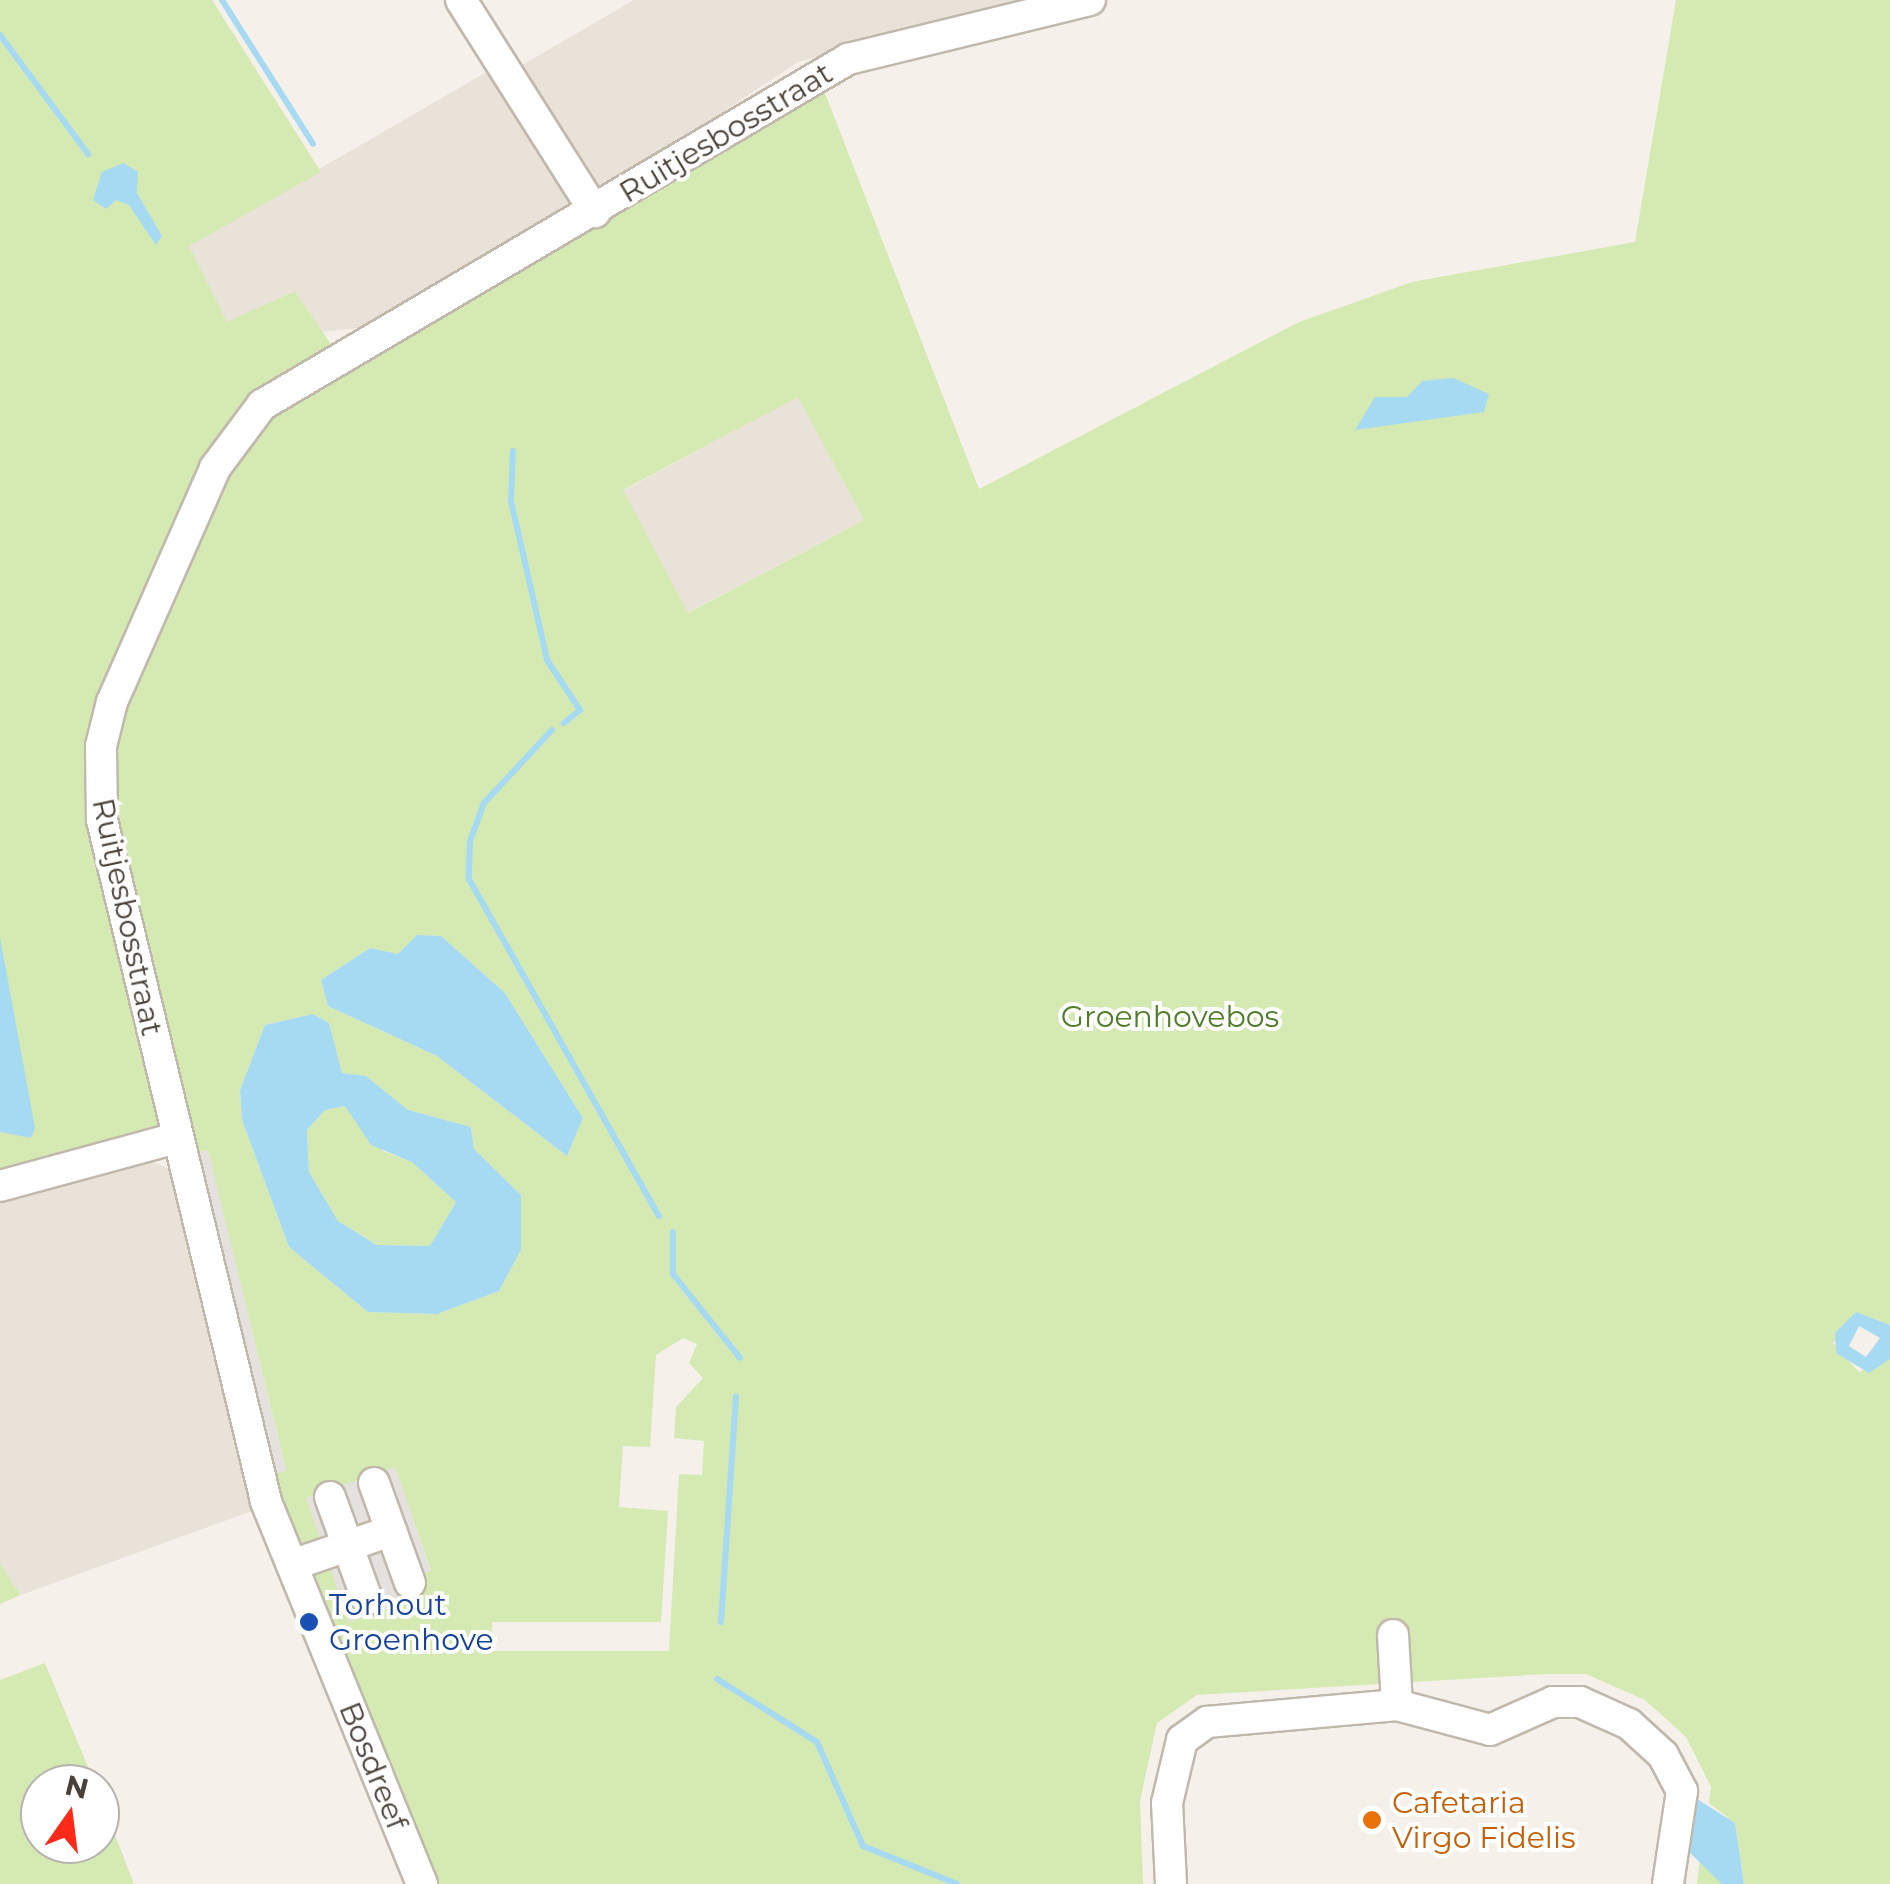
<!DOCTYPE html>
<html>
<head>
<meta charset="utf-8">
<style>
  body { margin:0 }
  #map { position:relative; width:1890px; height:1884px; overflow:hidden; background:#f5f1ea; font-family:Montserrat,sans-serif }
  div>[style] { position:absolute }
  .residential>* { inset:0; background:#e9e2d8 }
  .green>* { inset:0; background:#d5e9b2 }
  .parking>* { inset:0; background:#e4e1de }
  .water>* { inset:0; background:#a6d9f2 }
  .stream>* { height:6px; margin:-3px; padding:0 3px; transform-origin:3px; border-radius:3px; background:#a6d9f2 }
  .roads { filter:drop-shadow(2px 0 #c1b8ac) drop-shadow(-2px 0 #c1b8ac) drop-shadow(0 2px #c1b8ac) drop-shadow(0 -2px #c1b8ac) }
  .minor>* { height:30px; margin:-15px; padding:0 15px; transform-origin:15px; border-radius:15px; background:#fff }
  .dots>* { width:28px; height:28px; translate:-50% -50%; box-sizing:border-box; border:5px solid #fff; border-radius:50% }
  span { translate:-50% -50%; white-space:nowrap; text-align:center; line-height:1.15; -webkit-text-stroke:8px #fff; paint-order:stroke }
  .street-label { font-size:30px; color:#494138 }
  .park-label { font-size:30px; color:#507d29 }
  .transit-label { font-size:30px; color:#164399 }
  .left { translate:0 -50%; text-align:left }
  .food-label { font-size:30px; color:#c56008 }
  .north { position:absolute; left:20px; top:1764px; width:100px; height:100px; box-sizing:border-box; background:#fff; border:2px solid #b6b3af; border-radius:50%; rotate:14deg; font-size:28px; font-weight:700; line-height:40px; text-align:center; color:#494138 }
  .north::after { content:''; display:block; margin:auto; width:35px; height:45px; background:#fd2919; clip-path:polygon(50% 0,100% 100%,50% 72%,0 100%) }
</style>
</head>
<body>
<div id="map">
  <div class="residential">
    <i style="clip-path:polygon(634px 0,1035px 0,798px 62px,598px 195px,517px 68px)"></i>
    <i style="clip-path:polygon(490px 70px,578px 207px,366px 327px,322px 332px,295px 291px,227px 323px,188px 245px)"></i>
    <i style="clip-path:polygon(798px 396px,864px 520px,687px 613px,623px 491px)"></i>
    <i style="clip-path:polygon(145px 1159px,173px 1170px,252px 1511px,21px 1595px,0 1564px,0 1201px)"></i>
  </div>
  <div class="green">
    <i style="clip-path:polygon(evenodd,0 0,212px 0,321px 172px,189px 246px,227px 322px,295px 291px,334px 349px,821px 83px,979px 489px,1299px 322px,1412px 282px,1635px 242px,1676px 0,1890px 0,1890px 1325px,1856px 1312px,1833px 1343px,1859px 1372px,1890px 1359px,1890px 1884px,1744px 1884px,1735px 1823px,1709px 1803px,1711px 1787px,1686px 1737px,1645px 1700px,1586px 1674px,1546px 1674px,1197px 1695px,1157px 1723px,1140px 1801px,1143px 1884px,431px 1884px,275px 1497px,270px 1475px,286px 1470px,208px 1151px,191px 1154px,184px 1128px,0 1179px,0 0,798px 397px,864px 520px,688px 613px,623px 490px,798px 397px,0 0,417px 935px,441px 936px,505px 993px,583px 1118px,567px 1156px,437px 1056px,328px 1006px,321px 980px,370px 948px,398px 954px,417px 935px,0 0,313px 1014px,329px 1023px,342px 1073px,366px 1076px,408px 1110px,471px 1127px,474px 1149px,521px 1195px,521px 1250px,499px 1291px,437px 1314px,368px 1312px,289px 1247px,242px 1120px,240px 1090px,265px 1025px,313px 1014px,0 0,683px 1338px,697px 1344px,689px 1363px,703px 1378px,676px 1407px,674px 1438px,704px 1441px,702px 1475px,679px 1474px,669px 1651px,493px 1651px,492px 1622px,661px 1622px,668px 1511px,619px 1507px,623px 1446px,650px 1447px,656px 1355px,683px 1338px,0 0,395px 1468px,431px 1570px,414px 1577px,421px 1597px,349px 1621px,307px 1498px,395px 1468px)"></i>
    <i style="clip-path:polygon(345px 1106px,383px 1151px,412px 1162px,456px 1202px,430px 1246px,378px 1245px,338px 1221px,309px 1172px,307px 1130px,325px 1110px)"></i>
    <i style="clip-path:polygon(0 1564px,21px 1595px,0 1604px)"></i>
    <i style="clip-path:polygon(45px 1663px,95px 1784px,40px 1784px,40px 1844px,100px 1844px,100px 1796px,134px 1884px,0 1884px,0 1680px)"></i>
    <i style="clip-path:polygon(1700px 1859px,1718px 1872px,1722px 1884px,1697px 1884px)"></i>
  </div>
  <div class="parking">
    <i style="clip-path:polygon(208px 1150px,286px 1471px,270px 1475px,191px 1154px)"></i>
    <i style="clip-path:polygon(395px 1467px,431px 1571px,414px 1577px,421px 1597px,349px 1622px,306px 1498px)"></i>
  </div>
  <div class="water">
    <i style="clip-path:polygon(124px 163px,138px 172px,137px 193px,162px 236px,156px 245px,129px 205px,116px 200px,106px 209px,93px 200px,102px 172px)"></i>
    <i style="clip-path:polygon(1453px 378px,1489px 394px,1484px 412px,1355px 430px,1375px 397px,1407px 397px,1422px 381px)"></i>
    <i style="clip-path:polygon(417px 935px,441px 936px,505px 993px,583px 1118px,567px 1156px,437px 1056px,328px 1006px,321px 980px,370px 948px,398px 954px)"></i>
    <i style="clip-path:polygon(0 937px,35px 1128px,31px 1138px,0 1132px)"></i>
    <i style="clip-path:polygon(evenodd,313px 1014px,329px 1023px,342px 1073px,366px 1076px,408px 1110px,471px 1127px,474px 1149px,521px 1195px,521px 1250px,499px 1291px,437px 1314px,368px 1312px,289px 1247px,242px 1120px,240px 1090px,265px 1025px,313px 1014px,345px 1106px,371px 1145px,412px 1162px,456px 1202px,430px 1246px,377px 1245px,338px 1221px,309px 1172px,307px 1130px,325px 1110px,345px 1106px)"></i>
    <i style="clip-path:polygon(evenodd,1856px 1312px,1890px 1325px,1890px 1359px,1869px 1373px,1836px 1353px,1835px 1333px,1856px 1312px,1859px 1326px,1880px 1338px,1866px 1357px,1849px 1346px,1859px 1326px)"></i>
    <i style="clip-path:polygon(1694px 1797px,1735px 1823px,1744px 1884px,1722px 1884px,1686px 1849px)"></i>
  </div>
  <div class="stream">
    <i style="left:222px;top:0;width:170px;rotate:57.7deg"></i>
    <i style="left:0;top:35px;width:148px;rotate:53.5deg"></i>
    <i style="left:513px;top:451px;width:50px;rotate:92.3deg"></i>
    <i style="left:511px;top:501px;width:163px;rotate:77.2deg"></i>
    <i style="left:547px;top:660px;width:60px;rotate:56.6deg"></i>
    <i style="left:580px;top:710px;width:21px;rotate:141deg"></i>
    <i style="left:552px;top:730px;width:100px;rotate:133deg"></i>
    <i style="left:484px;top:803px;width:40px;rotate:110.2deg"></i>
    <i style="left:470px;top:841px;width:38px;rotate:92deg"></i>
    <i style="left:469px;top:879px;width:387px;rotate:60.6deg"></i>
    <i style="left:673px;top:1232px;width:42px;rotate:90deg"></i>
    <i style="left:673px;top:1274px;width:107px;rotate:51.4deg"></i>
    <i style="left:721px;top:1622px;width:226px;rotate:-86.2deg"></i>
    <i style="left:717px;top:1679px;width:118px;rotate:32.2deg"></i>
    <i style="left:817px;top:1742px;width:114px;rotate:66.1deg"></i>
    <i style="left:863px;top:1846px;width:101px;rotate:22deg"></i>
  </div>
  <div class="roads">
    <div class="minor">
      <i style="left:461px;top:0;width:251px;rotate:57.7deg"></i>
      <i style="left:0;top:1186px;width:183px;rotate:-15.2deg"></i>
      <i style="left:374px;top:1483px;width:106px;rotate:70.2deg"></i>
      <i style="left:330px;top:1497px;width:109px;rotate:70.1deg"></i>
      <i style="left:292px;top:1565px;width:105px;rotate:-19deg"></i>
      <i style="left:1393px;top:1635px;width:70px;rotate:86.7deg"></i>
      <i style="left:422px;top:1884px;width:414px;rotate:-112.2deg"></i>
      <i style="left:266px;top:1501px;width:700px;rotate:-103.54deg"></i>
      <i style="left:102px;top:820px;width:74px;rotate:-90.8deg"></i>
      <i style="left:101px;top:746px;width:45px;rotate:-76deg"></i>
      <i style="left:112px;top:702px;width:256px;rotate:-66.2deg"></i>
      <i style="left:215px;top:468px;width:79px;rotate:-53.3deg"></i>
      <i style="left:262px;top:405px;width:681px;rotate:-30.56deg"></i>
      <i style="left:848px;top:59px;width:249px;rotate:-13.7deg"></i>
      <i style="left:1171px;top:1884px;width:81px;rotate:-92.8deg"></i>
      <i style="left:1167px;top:1803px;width:65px;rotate:-76.6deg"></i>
      <i style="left:1182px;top:1740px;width:31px;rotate:-36deg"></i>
      <i style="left:1207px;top:1722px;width:191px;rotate:-5.1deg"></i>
      <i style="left:1397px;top:1705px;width:96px;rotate:15deg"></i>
      <i style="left:1490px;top:1730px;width:69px;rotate:-24deg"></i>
      <i style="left:1553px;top:1702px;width:27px"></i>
      <i style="left:1580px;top:1702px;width:54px;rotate:24.2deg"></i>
      <i style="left:1629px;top:1724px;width:46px;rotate:42.4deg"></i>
      <i style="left:1663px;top:1755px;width:41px;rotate:62.2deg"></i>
      <i style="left:1682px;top:1791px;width:94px;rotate:98.6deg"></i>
    </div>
  </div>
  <div class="dots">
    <i style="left:309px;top:1622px;background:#1a4fb4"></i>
    <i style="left:1372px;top:1820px;background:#e8710a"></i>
  </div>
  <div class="street-label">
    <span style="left:726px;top:133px;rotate:-31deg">Ruitjesbosstraat</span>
    <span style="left:127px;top:917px;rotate:78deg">Ruitjesbosstraat</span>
    <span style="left:373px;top:1766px;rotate:68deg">Bosdreef</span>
  </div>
  <div class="park-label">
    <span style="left:1170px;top:1017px">Groenhovebos</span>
  </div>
  <div class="transit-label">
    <span class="left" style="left:329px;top:1622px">Torhout<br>Groenhove</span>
  </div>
  <div class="food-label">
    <span class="left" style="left:1392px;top:1820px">Cafetaria<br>Virgo Fidelis</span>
  </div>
  <div class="north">N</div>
</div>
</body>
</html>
